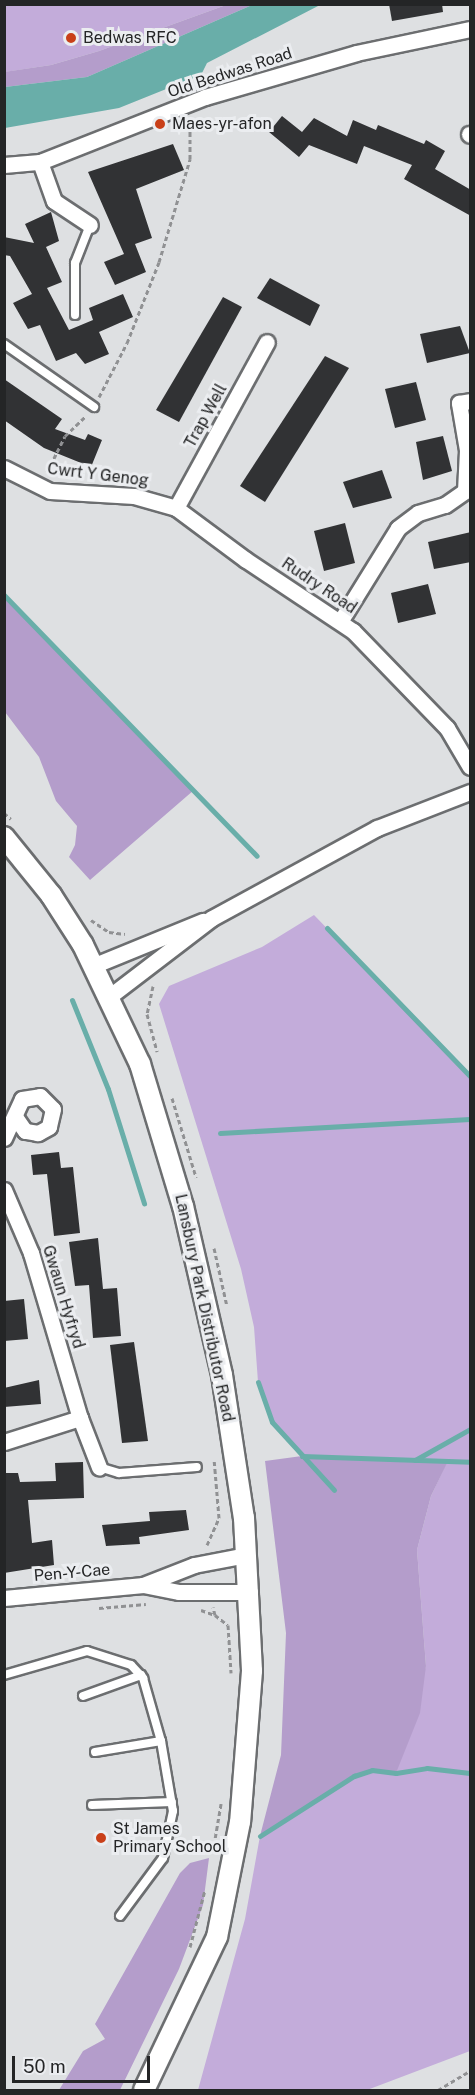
<!DOCTYPE html>
<html>
<head>
<meta charset="utf-8">
<style>
  body { margin:0 }
  #map { position:relative; width:475px; height:2095px; overflow:hidden; background:#dee0e2; font-family:"Public Sans",sans-serif }
  div>[style] { position:absolute }
  .green>* { inset:0; background:#c3acda }
  .forest>* { inset:0; background:#b49dcb }
  .water>* { inset:0; background:#69aea9 }
  .stream>* { height:5px; margin:-2.5px; padding:0 2.5px; transform-origin:2.5px; border-radius:2.5px; background:#69aea9 }
  .building>* { inset:0; background:#313234 }
  .path>* { height:3px; margin-top:-1.5px; transform-origin:0; background:repeating-linear-gradient(90deg,#909193 0 4.5px,transparent 0 7.5px) }
  .roads { filter:drop-shadow(2px 0 #6c6e70) drop-shadow(-2px 0 #6c6e70) drop-shadow(0 2px #6c6e70) drop-shadow(0 -2px #6c6e70) }
  .service>* { height:8px; margin:-4px; padding:0 4px; transform-origin:4px; border-radius:4px; background:#fff }
  .minor>* { height:15px; margin:-7.5px; padding:0 7.5px; transform-origin:7.5px; border-radius:7.5px; background:#fff }
  .tertiary>* { height:20px; margin:-10px; padding:0 10px; transform-origin:10px; border-radius:10px; background:#fff }
  .dots>* { width:16px; height:16px; translate:-50% -50%; box-sizing:border-box; border:3px solid #ebedf0; border-radius:50% }
  span { translate:-50% -50%; white-space:nowrap; text-align:center; line-height:1.15; -webkit-text-stroke:6px #ebedf0; paint-order:stroke }
  .poi-label { font-size:16px; color:#242526 }
  .left { translate:0 -50%; text-align:left }
  .street-label { font-size:16px; color:#242526 }
  .frame { position:absolute; inset:0; border:6px solid #242526; pointer-events:none }
  .scale { position:absolute; left:12px; top:2056px; width:138px; height:27px; box-sizing:border-box; border:3px solid #242526; border-top:0; padding-left:8px; font-size:18px; line-height:21px; white-space:nowrap; color:#242526; -webkit-text-stroke:4px #ebedf0; paint-order:stroke }
</style>
</head>
<body>
<div id="map">
  <div class="green">
    <i style="clip-path:polygon(4px 5px,226px 5px,99px 51px,51px 65px,5px 72px)"></i>
    <i style="clip-path:polygon(314px 915px,470px 1076px,470px 2051px,367px 2090px,198px 2090px,245px 1919px,260px 1836px,354px 1776px,372px 1770px,396px 1772px,426px 1666px,417px 1550px,431px 1496px,447px 1462px,302px 1456px,272px 1422px,258px 1382px,254px 1327px,241px 1269px,159px 1004px,169px 986px,262px 947px)"></i>
  </div>
  <div class="forest">
    <i style="clip-path:polygon(226px 5px,252px 5px,87px 77px,5px 87px,4px 72px,51px 65px,99px 51px)"></i>
    <i style="clip-path:polygon(5px 595px,194px 790px,90px 880px,69px 857px,75px 845px,77px 826px,56px 801px,39px 757px,5px 712px)"></i>
    <i style="clip-path:polygon(302px 1456px,448px 1461px,431px 1496px,417px 1550px,426px 1666px,420px 1713px,396px 1773px,372px 1770px,354px 1776px,260px 1836px,281px 1755px,286px 1633px,265px 1461px)"></i>
    <i style="clip-path:polygon(209px 1858px,203px 1905px,179px 1969px,120px 2090px,59px 2090px,83px 2051px,105px 2039px,95px 2024px,180px 1873px,190px 1863px)"></i>
  </div>
  <div class="water">
    <i style="clip-path:polygon(252px 5px,320px 5px,207px 63px,201px 75px,119px 108px,5px 128px,5px 87px,87px 77px)"></i>
  </div>
  <div class="stream">
    <i style="left:4px;top:595px;width:363px;rotate:45.9deg"></i>
    <i style="left:327px;top:928px;width:206px;rotate:46deg"></i>
    <i style="left:72px;top:1000px;width:96px;rotate:68deg"></i>
    <i style="left:108px;top:1089px;width:120px;rotate:72.5deg"></i>
    <i style="left:220px;top:1133px;width:250px;rotate:-3.2deg"></i>
    <i style="left:258px;top:1382px;width:42px;rotate:70.7deg"></i>
    <i style="left:272px;top:1422px;width:92px;rotate:47.6deg"></i>
    <i style="left:302px;top:1456px;width:168px;rotate:2deg"></i>
    <i style="left:415px;top:1460px;width:63px;rotate:-29.4deg"></i>
    <i style="left:260px;top:1836px;width:112px;rotate:-32.6deg"></i>
    <i style="left:354px;top:1776px;width:19px;rotate:-18deg"></i>
    <i style="left:372px;top:1770px;width:24px;rotate:7deg"></i>
    <i style="left:396px;top:1773px;width:31px;rotate:-9deg"></i>
    <i style="left:427px;top:1768px;width:43px;rotate:6.6deg"></i>
  </div>
  <div class="building">
    <i style="clip-path:polygon(389px 4px,442px 4px,443px 12px,392px 21px)"></i>
    <i style="clip-path:polygon(282px 116px,302px 132px,314px 118px,347px 136px,353px 120px,376px 130px,378px 125px,424px 144px,426px 140px,445px 151px,435px 169px,471px 190px,471px 216px,404px 179px,412px 165px,364px 146px,357px 164px,309px 145px,299px 157px,269px 132px)"></i>
    <i style="clip-path:polygon(173px 144px,184px 170px,136px 189px,152px 238px,135px 244px,146px 272px,115px 285px,104px 262px,124px 254px,88px 172px)"></i>
    <i style="clip-path:polygon(51px 212px,59px 241px,46px 247px,62px 282px,47px 288px,69px 330px,93px 320px,89px 308px,123px 294px,133px 317px,99px 332px,109px 354px,85px 364px,76px 353px,56px 361px,40px 325px,28px 329px,13px 303px,32px 294px,10px 256px,4px 255px,4px 237px,34px 243px,25px 224px)"></i>
    <i style="clip-path:polygon(270px 278px,320px 305px,310px 326px,257px 298px)"></i>
    <i style="clip-path:polygon(223px 297px,242px 307px,179px 422px,156px 410px)"></i>
    <i style="clip-path:polygon(460px 326px,470px 353px,427px 363px,420px 334px)"></i>
    <i style="clip-path:polygon(325px 356px,349px 368px,265px 502px,240px 486px)"></i>
    <i style="clip-path:polygon(4px 379px,62px 419px,55px 429px,85px 440px,88px 434px,102px 440px,91px 467px,44px 448px,4px 420px)"></i>
    <i style="clip-path:polygon(416px 382px,426px 420px,395px 428px,385px 389px)"></i>
    <i style="clip-path:polygon(443px 436px,452px 471px,423px 480px,416px 442px)"></i>
    <i style="clip-path:polygon(382px 470px,392px 498px,353px 508px,343px 482px)"></i>
    <i style="clip-path:polygon(345px 523px,355px 563px,324px 571px,314px 531px)"></i>
    <i style="clip-path:polygon(471px 532px,471px 562px,434px 569px,428px 542px)"></i>
    <i style="clip-path:polygon(428px 584px,436px 614px,398px 623px,391px 593px)"></i>
    <i style="clip-path:polygon(59px 1152px,61px 1168px,73px 1167px,80px 1233px,54px 1236px,47px 1174px,33px 1175px,31px 1155px)"></i>
    <i style="clip-path:polygon(98px 1238px,103px 1289px,117px 1288px,121px 1336px,93px 1338px,89px 1285px,75px 1286px,69px 1242px)"></i>
    <i style="clip-path:polygon(24px 1299px,28px 1339px,4px 1341px,4px 1301px)"></i>
    <i style="clip-path:polygon(134px 1342px,148px 1441px,122px 1443px,110px 1345px)"></i>
    <i style="clip-path:polygon(39px 1380px,41px 1404px,4px 1407px,4px 1388px)"></i>
    <i style="clip-path:polygon(83px 1462px,84px 1498px,28px 1500px,32px 1543px,52px 1540px,54px 1565px,4px 1573px,4px 1473px,18px 1473px,20px 1482px,56px 1481px,55px 1463px)"></i>
    <i style="clip-path:polygon(186px 1510px,189px 1530px,139px 1537px,140px 1544px,106px 1546px,102px 1525px,150px 1521px,149px 1512px)"></i>
  </div>
  <div class="path">
    <i style="left:99px;top:397px;width:61px;rotate:-62.6deg"></i>
    <i style="left:127px;top:343px;width:87px;rotate:-68.4deg"></i>
    <i style="left:159px;top:262px;width:108px;rotate:-73.2deg"></i>
    <i style="left:190px;top:159px;width:38px;rotate:-90deg"></i>
    <i style="left:47px;top:472px;width:40px;rotate:-63.4deg"></i>
    <i style="left:65px;top:436px;width:28px;rotate:-44deg"></i>
    <i style="left:4px;top:813px;width:9px;rotate:41deg"></i>
    <i style="left:91px;top:920px;width:22px;rotate:34deg"></i>
    <i style="left:109px;top:932px;width:16px;rotate:7deg"></i>
    <i style="left:153px;top:986px;width:29px;rotate:102deg"></i>
    <i style="left:147px;top:1014px;width:39px;rotate:75deg"></i>
    <i style="left:172px;top:1098px;width:83px;rotate:73.1deg"></i>
    <i style="left:214px;top:1248px;width:59px;rotate:77.4deg"></i>
    <i style="left:207px;top:1545px;width:30px;rotate:-66deg"></i>
    <i style="left:219px;top:1518px;width:59px;rotate:-94.8deg"></i>
    <i style="left:99px;top:1608px;width:47px;rotate:-4.9deg"></i>
    <i style="left:201px;top:1610px;width:15px;rotate:20deg"></i>
    <i style="left:215px;top:1615px;width:8px;rotate:-104deg"></i>
    <i style="left:215px;top:1615px;width:16px;rotate:38deg"></i>
    <i style="left:228px;top:1625px;width:48px;rotate:86.4deg"></i>
    <i style="left:214px;top:1845px;width:42px;rotate:-80.3deg"></i>
    <i style="left:190px;top:1947px;width:59px;rotate:-75.3deg"></i>
    <i style="left:438px;top:2090px;width:37px;rotate:-31deg"></i>
  </div>
  <div class="roads">
    <div class="service">
      <i style="left:75px;top:315px;width:52px;rotate:-90deg"></i>
      <i style="left:75px;top:263px;width:41px;rotate:-68.5deg"></i>
      <i style="left:4px;top:344px;width:110px;rotate:35deg"></i>
      <i style="left:99px;top:1467px;width:21px;rotate:17deg"></i>
      <i style="left:119px;top:1473px;width:78px;rotate:-4.4deg"></i>
      <i style="left:4px;top:1675px;width:86px;rotate:-16.1deg"></i>
      <i style="left:87px;top:1651px;width:46px;rotate:17.7deg"></i>
      <i style="left:131px;top:1665px;width:18px;rotate:47deg"></i>
      <i style="left:143px;top:1678px;width:66px;rotate:74.1deg"></i>
      <i style="left:161px;top:1741px;width:71px;rotate:80.3deg"></i>
      <i style="left:173px;top:1811px;width:48px;rotate:102deg"></i>
      <i style="left:163px;top:1858px;width:72px;rotate:126.6deg"></i>
      <i style="left:83px;top:1696px;width:62px;rotate:-19.9deg"></i>
      <i style="left:95px;top:1752px;width:67px;rotate:-9.5deg"></i>
      <i style="left:92px;top:1805px;width:80px;rotate:-2.1deg"></i>
    </div>
    <div class="minor">
      <i style="left:469px;top:134px;width:1px;rotate:45deg"></i>
      <i style="left:40px;top:162px;width:41px;rotate:70.3deg"></i>
      <i style="left:54px;top:201px;width:43px;rotate:33.7deg"></i>
      <i style="left:4px;top:165px;width:36px;rotate:-5deg"></i>
      <i style="left:40px;top:162px;width:177px;rotate:-21.5deg"></i>
      <i style="left:205px;top:97px;width:157px;rotate:-16.2deg"></i>
      <i style="left:356px;top:53px;width:116px;rotate:-11.9deg"></i>
      <i style="left:4px;top:468px;width:51px;rotate:26.6deg"></i>
      <i style="left:50px;top:491px;width:84px;rotate:3.4deg"></i>
      <i style="left:134px;top:496px;width:44px;rotate:15.9deg"></i>
      <i style="left:176px;top:508px;width:87px;rotate:36.6deg"></i>
      <i style="left:246px;top:560px;width:128px;rotate:33.6deg"></i>
      <i style="left:353px;top:631px;width:135px;rotate:45.9deg"></i>
      <i style="left:447px;top:728px;width:45px;rotate:59.5deg"></i>
      <i style="left:176px;top:508px;width:189px;rotate:-61.3deg"></i>
      <i style="left:341px;top:620px;width:108px;rotate:-58.2deg"></i>
      <i style="left:398px;top:528px;width:25px;rotate:-37deg"></i>
      <i style="left:418px;top:513px;width:28px;rotate:-17deg"></i>
      <i style="left:445px;top:505px;width:24px;rotate:-35deg"></i>
      <i style="left:465px;top:491px;width:41px;rotate:-87.2deg"></i>
      <i style="left:467px;top:450px;width:48px;rotate:-99.7deg"></i>
      <i style="left:459px;top:403px;width:11px;rotate:-10deg"></i>
      <i style="left:95px;top:965px;width:117px;rotate:-22.2deg"></i>
      <i style="left:110px;top:996px;width:128px;rotate:-37.4deg"></i>
      <i style="left:212px;top:918px;width:188px;rotate:-28.6deg"></i>
      <i style="left:377px;top:828px;width:100px;rotate:-21.2deg"></i>
      <i style="left:4px;top:1138px;width:43px;rotate:-65.2deg"></i>
      <i style="left:22px;top:1099px;width:18px;rotate:-9deg"></i>
      <i style="left:40px;top:1096px;width:18px;rotate:45deg"></i>
      <i style="left:53px;top:1109px;width:18px;rotate:103deg"></i>
      <i style="left:49px;top:1127px;width:13px;rotate:151deg"></i>
      <i style="left:38px;top:1133px;width:13px;rotate:-171deg"></i>
      <i style="left:25px;top:1131px;width:16px;rotate:-125deg"></i>
      <i style="left:4px;top:1190px;width:69px;rotate:66.8deg"></i>
      <i style="left:31px;top:1253px;width:172px;rotate:73.5deg"></i>
      <i style="left:80px;top:1418px;width:53px;rotate:68.8deg"></i>
      <i style="left:4px;top:1442px;width:80px;rotate:-17.5deg"></i>
      <i style="left:143px;top:1585px;width:55px;rotate:-21.4deg"></i>
      <i style="left:194px;top:1565px;width:54px;rotate:-10.7deg"></i>
      <i style="left:4px;top:1598px;width:140px;rotate:-5.3deg"></i>
      <i style="left:143px;top:1585px;width:37px;rotate:11deg"></i>
      <i style="left:179px;top:1592px;width:71px"></i>
    </div>
    <div class="tertiary">
      <i style="left:4px;top:837px;width:75px;rotate:51deg"></i>
      <i style="left:51px;top:895px;width:59px;rotate:57.4deg"></i>
      <i style="left:83px;top:945px;width:132px;rotate:64.4deg"></i>
      <i style="left:140px;top:1064px;width:148px;rotate:73.2deg"></i>
      <i style="left:183px;top:1206px;width:173px;rotate:77deg"></i>
      <i style="left:222px;top:1375px;width:145px;rotate:81.3deg"></i>
      <i style="left:244px;top:1518px;width:153px;rotate:87deg"></i>
      <i style="left:252px;top:1671px;width:151px;rotate:94.5deg"></i>
      <i style="left:240px;top:1822px;width:117px;rotate:101.3deg"></i>
      <i style="left:217px;top:1937px;width:170px;rotate:115.5deg"></i>
    </div>
  </div>
  <div class="dots">
    <i style="left:71px;top:38px;background:#c94019"></i>
    <i style="left:160px;top:124px;background:#c94019"></i>
    <i style="left:101px;top:1838px;background:#c94019"></i>
  </div>
  <div class="poi-label">
    <span class="left" style="left:83px;top:38px">Bedwas RFC</span>
    <span class="left" style="left:172px;top:124px">Maes-yr-afon</span>
    <span class="left" style="left:113px;top:1838px">St James<br>Primary School</span>
  </div>
  <div class="street-label">
    <span style="left:230px;top:73px;rotate:-18deg">Old Bedwas Road</span>
    <span style="left:206px;top:416px;rotate:-61deg">Trap Well</span>
    <span style="left:98px;top:475px;rotate:7deg">Cwrt Y Genog</span>
    <span style="left:319px;top:586px;rotate:34deg">Rudry Road</span>
    <span style="left:63px;top:1297px;rotate:73deg">Gwaun Hyfryd</span>
    <span style="left:204px;top:1308px;rotate:78deg">Lansbury Park Distributor Road</span>
    <span style="left:72px;top:1573px;rotate:-5deg">Pen-Y-Cae</span>
  </div>
  <div class="frame"></div>
  <div class="scale">50 m</div>
</div>
</body>
</html>
